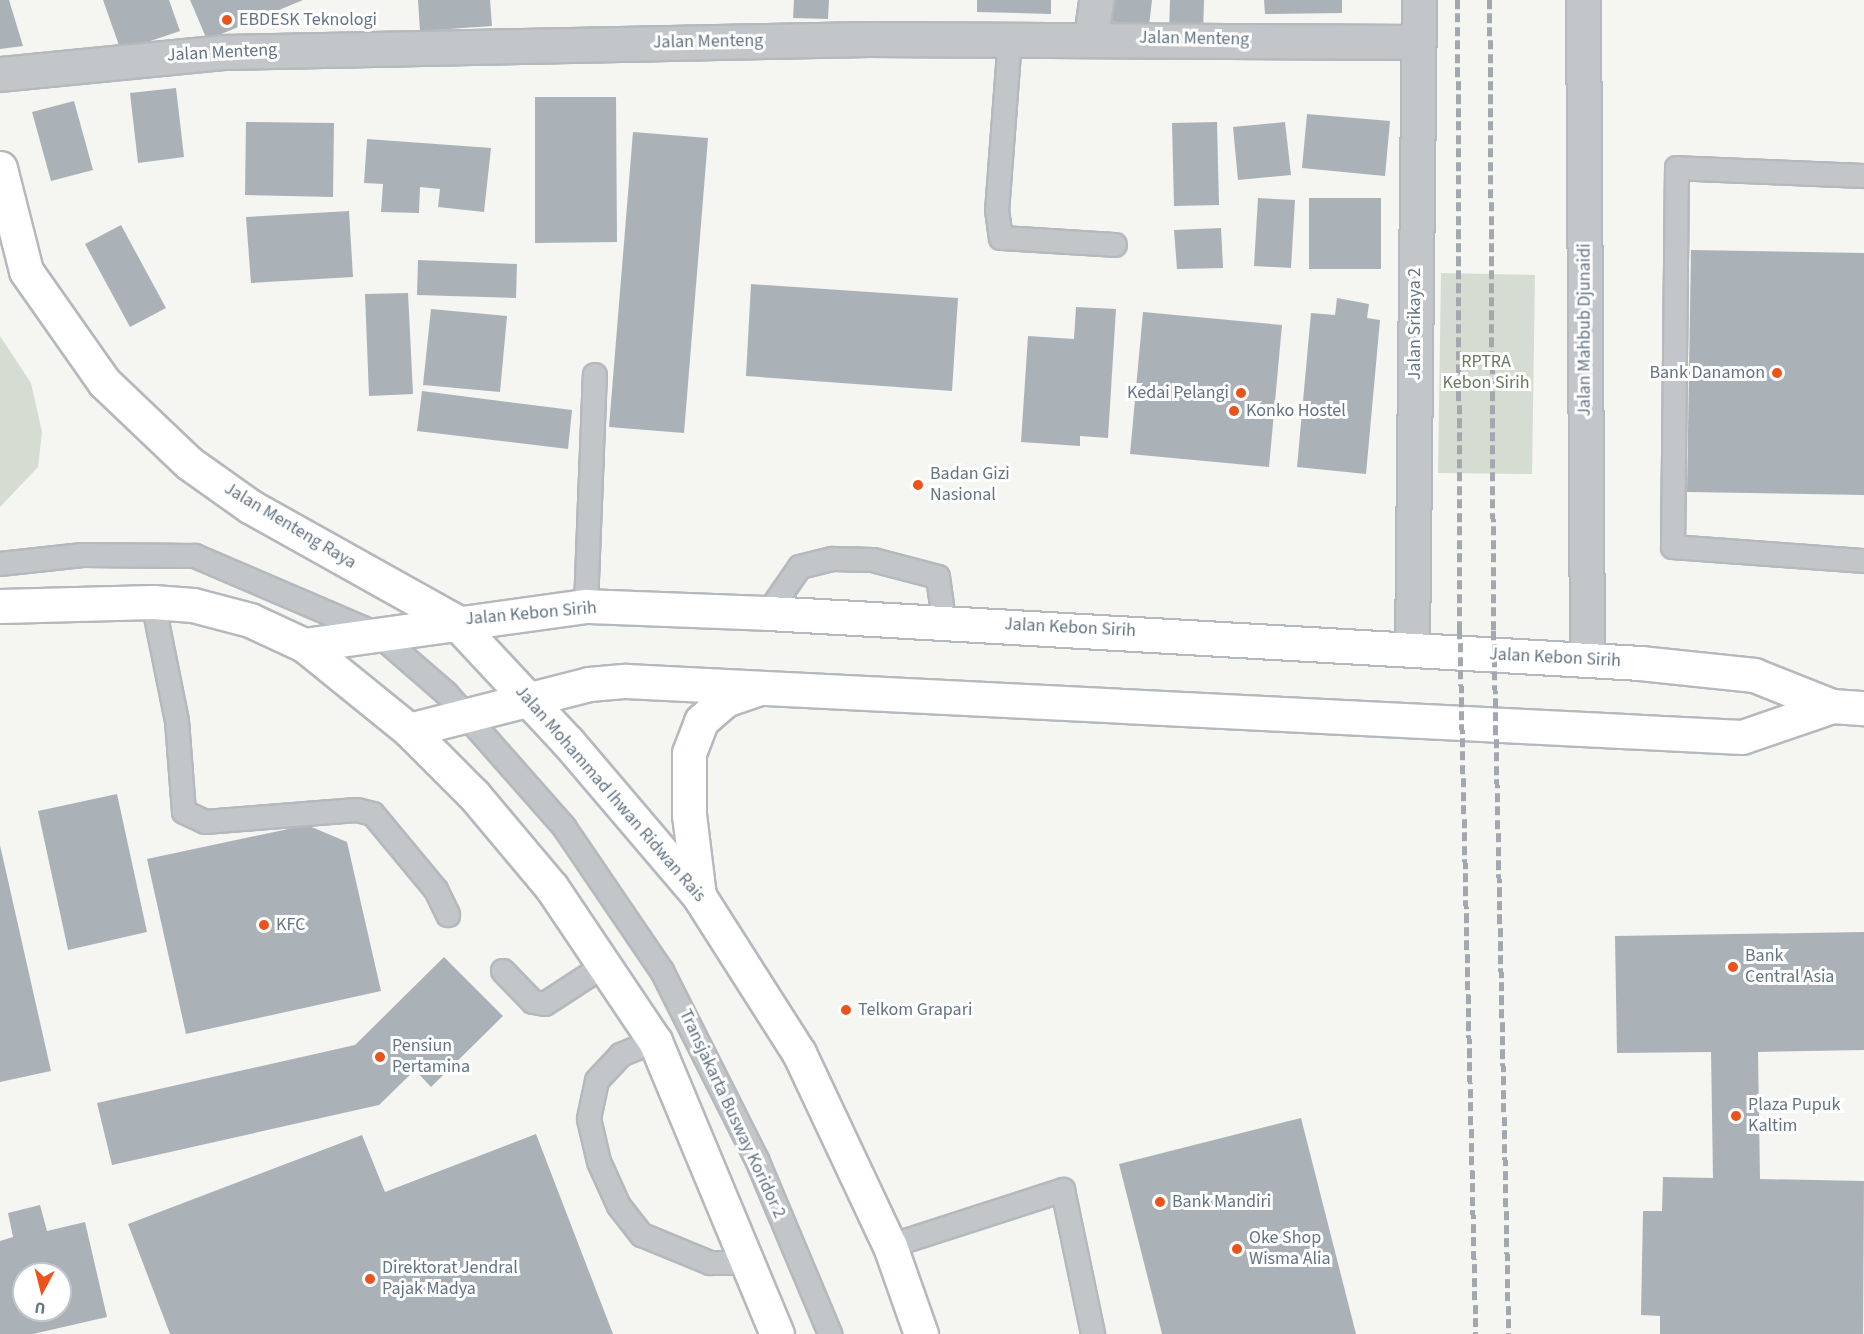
<!DOCTYPE html>
<html>
<head>
<meta charset="utf-8">
<style>
  body { margin:0 }
  #map { position:relative; width:1864px; height:1334px; overflow:hidden; background:#f5f5f1; font-family:"Source Sans 3",sans-serif }
  div>[style] { position:absolute }
  .green>* { inset:0; background:#d5dcd2 }
  .building>* { inset:0; background:#aab2b8 }
  .roads { filter:drop-shadow(2px 0 #b5b9bd) drop-shadow(-2px 0 #b5b9bd) drop-shadow(0 2px #b5b9bd) drop-shadow(0 -2px #b5b9bd) }
  .service>* { height:22px; margin:-11px; padding:0 11px; transform-origin:11px; border-radius:11px; background:#c2c6c9 }
  .minor>* { height:33px; margin:-16.5px; padding:0 16.5px; transform-origin:16.5px; border-radius:16.5px; background:#c2c6c9 }
  .primary>* { height:33px; margin:-16.5px; padding:0 16.5px; transform-origin:16.5px; border-radius:16.5px; background:#fff }
  .rail>* { height:4.5px; margin-top:-2.25px; transform-origin:0; background:repeating-linear-gradient(90deg,#a2a8ae 0 9px,transparent 0 13.5px) }
  .dots>* { width:16px; height:16px; translate:-50% -50%; box-sizing:border-box; border:3px solid #fff; border-radius:50% }
  span { translate:-50% -50%; white-space:nowrap; text-align:center; line-height:1.15; -webkit-text-stroke:6px #fff; paint-order:stroke }
  .poi-label { font-size:18px; color:#637483 }
  .left { translate:0 -50%; text-align:left }
  .right { translate:-100% -50%; text-align:right }
  .street-label { font-size:18px; color:#637483 }
  .park-label { font-size:18px; color:#667a62 }
  .north { position:absolute; left:12px; top:1262px; width:60px; height:60px; box-sizing:border-box; background:#fff; border:2px solid #c1c7cd; border-radius:50%; rotate:187deg; font-size:16px; font-weight:700; line-height:24px; text-align:center; color:#637483 }
  .north::after { content:''; display:block; margin:auto; width:21px; height:27px; background:#ea541c; clip-path:polygon(50% 0,100% 100%,50% 72%,0 100%) }
</style>
</head>
<body>
<div id="map">
  <div class="green">
    <i style="clip-path:polygon(1441px 273px,1535px 275px,1532px 474px,1438px 473px)"></i>
    <i style="clip-path:polygon(0 336px,31px 383px,42px 432px,38px 467px,0 507px)"></i>
  </div>
  <div class="building">
    <i style="clip-path:polygon(0 0,9px 0,23px 46px,0 49px)"></i>
    <i style="clip-path:polygon(103px 0,169px 0,180px 31px,121px 51px)"></i>
    <i style="clip-path:polygon(190px 0,303px 0,207px 40px)"></i>
    <i style="clip-path:polygon(418px 0,490px 0,492px 26px,420px 31px)"></i>
    <i style="clip-path:polygon(794px 0,829px 0,828px 19px,793px 18px)"></i>
    <i style="clip-path:polygon(977px 0,1051px 0,1051px 14px,977px 12px)"></i>
    <i style="clip-path:polygon(1101px 0,1152px 0,1149px 26px,1099px 20px)"></i>
    <i style="clip-path:polygon(1170px 0,1204px 0,1203px 34px,1169px 33px)"></i>
    <i style="clip-path:polygon(1264px 0,1342px 0,1342px 13px,1265px 14px)"></i>
    <i style="clip-path:polygon(176px 88px,184px 157px,138px 163px,130px 93px)"></i>
    <i style="clip-path:polygon(535px 97px,616px 97px,617px 242px,535px 243px)"></i>
    <i style="clip-path:polygon(74px 101px,93px 170px,51px 181px,32px 112px)"></i>
    <i style="clip-path:polygon(1307px 114px,1390px 121px,1385px 176px,1302px 168px)"></i>
    <i style="clip-path:polygon(246px 122px,334px 123px,333px 197px,245px 195px)"></i>
    <i style="clip-path:polygon(1217px 122px,1219px 205px,1174px 206px,1172px 123px)"></i>
    <i style="clip-path:polygon(1285px 122px,1291px 175px,1238px 180px,1233px 127px)"></i>
    <i style="clip-path:polygon(633px 132px,708px 138px,684px 433px,609px 427px)"></i>
    <i style="clip-path:polygon(367px 139px,491px 148px,484px 212px,438px 207px,440px 189px,420px 187px,419px 213px,381px 212px,383px 184px,364px 183px)"></i>
    <i style="clip-path:polygon(1258px 198px,1295px 200px,1291px 268px,1254px 266px)"></i>
    <i style="clip-path:polygon(1309px 198px,1381px 198px,1381px 269px,1309px 269px)"></i>
    <i style="clip-path:polygon(349px 211px,353px 277px,251px 283px,246px 217px)"></i>
    <i style="clip-path:polygon(121px 225px,166px 308px,130px 327px,85px 244px)"></i>
    <i style="clip-path:polygon(1221px 228px,1223px 268px,1177px 269px,1174px 230px)"></i>
    <i style="clip-path:polygon(1691px 250px,1864px 253px,1864px 495px,1687px 492px)"></i>
    <i style="clip-path:polygon(418px 260px,517px 264px,516px 298px,417px 295px)"></i>
    <i style="clip-path:polygon(751px 284px,958px 298px,952px 391px,746px 376px)"></i>
    <i style="clip-path:polygon(408px 293px,413px 394px,369px 396px,365px 294px)"></i>
    <i style="clip-path:polygon(1337px 298px,1369px 304px,1367px 318px,1380px 320px,1366px 474px,1297px 467px,1311px 313px,1335px 315px)"></i>
    <i style="clip-path:polygon(1076px 307px,1116px 309px,1108px 438px,1080px 436px,1080px 446px,1021px 442px,1028px 336px,1074px 339px)"></i>
    <i style="clip-path:polygon(431px 309px,507px 316px,500px 392px,423px 385px)"></i>
    <i style="clip-path:polygon(1143px 312px,1282px 325px,1269px 467px,1130px 454px)"></i>
    <i style="clip-path:polygon(422px 391px,572px 410px,568px 449px,417px 431px)"></i>
    <i style="clip-path:polygon(117px 794px,147px 932px,68px 950px,38px 811px)"></i>
    <i style="clip-path:polygon(307px 825px,347px 842px,381px 991px,186px 1034px,147px 859px)"></i>
    <i style="clip-path:polygon(0 845px,51px 1071px,0 1082px)"></i>
    <i style="clip-path:polygon(1864px 932px,1864px 1050px,1758px 1052px,1760px 1179px,1864px 1181px,1863px 1334px,1660px 1334px,1660px 1316px,1641px 1315px,1643px 1211px,1662px 1211px,1663px 1177px,1713px 1178px,1711px 1052px,1617px 1053px,1615px 936px)"></i>
    <i style="clip-path:polygon(444px 957px,503px 1016px,431px 1087px,415px 1070px,379px 1105px,112px 1165px,97px 1103px,355px 1045px)"></i>
    <i style="clip-path:polygon(1301px 1118px,1356px 1334px,1162px 1334px,1119px 1164px)"></i>
    <i style="clip-path:polygon(536px 1134px,613px 1334px,170px 1334px,128px 1224px,362px 1135px,385px 1192px)"></i>
    <i style="clip-path:polygon(evenodd,40px 1205px,47px 1231px,85px 1222px,107px 1317px,33px 1334px,0 1334px,0 1241px,13px 1237px,8px 1213px,40px 1205px,24px 1274px,60px 1274px,60px 1310px,24px 1310px,24px 1274px)"></i>
  </div>
  <div class="roads">
    <div class="service">
      <i style="left:1010px;top:39px;width:171px;rotate:94.3deg"></i>
      <i style="left:997px;top:210px;width:28px;rotate:82deg"></i>
      <i style="left:1001px;top:238px;width:114px;rotate:3.5deg"></i>
      <i style="left:1864px;top:176px;width:187px;rotate:-177.6deg"></i>
      <i style="left:1677px;top:168px;width:379px;rotate:90.6deg"></i>
      <i style="left:1673px;top:547px;width:192px;rotate:4.2deg"></i>
      <i style="left:0;top:564px;width:83px;rotate:-6.2deg"></i>
      <i style="left:83px;top:555px;width:112px;rotate:0.5deg"></i>
      <i style="left:195px;top:556px;width:200px;rotate:23.2deg"></i>
      <i style="left:379px;top:635px;width:89px;rotate:40.9deg"></i>
      <i style="left:446px;top:693px;width:179px;rotate:48.6deg"></i>
      <i style="left:564px;top:827px;width:174px;rotate:55.8deg"></i>
      <i style="left:662px;top:971px;width:212px;rotate:63.3deg"></i>
      <i style="left:757px;top:1160px;width:189px;rotate:67.2deg"></i>
      <i style="left:153px;top:602px;width:121px;rotate:78.6deg"></i>
      <i style="left:177px;top:721px;width:91px;rotate:85.6deg"></i>
      <i style="left:184px;top:812px;width:23px;rotate:25deg"></i>
      <i style="left:205px;top:822px;width:152px;rotate:-4.5deg"></i>
      <i style="left:357px;top:810px;width:16px;rotate:14deg"></i>
      <i style="left:373px;top:814px;width:99px;rotate:50.3deg"></i>
      <i style="left:436px;top:890px;width:28px;rotate:64deg"></i>
      <i style="left:586px;top:606px;width:231px;rotate:-87.8deg"></i>
      <i style="left:768px;top:613px;width:56px;rotate:-55.2deg"></i>
      <i style="left:800px;top:567px;width:34px;rotate:-14deg"></i>
      <i style="left:833px;top:559px;width:40px;rotate:1.4deg"></i>
      <i style="left:873px;top:560px;width:67px;rotate:14.7deg"></i>
      <i style="left:938px;top:577px;width:43px;rotate:82.1deg"></i>
      <i style="left:503px;top:971px;width:43px;rotate:45.9deg"></i>
      <i style="left:533px;top:1002px;width:12px;rotate:9deg"></i>
      <i style="left:545px;top:1004px;width:75px;rotate:-33.1deg"></i>
      <i style="left:655px;top:1041px;width:37px;rotate:158deg"></i>
      <i style="left:621px;top:1055px;width:35px;rotate:133deg"></i>
      <i style="left:597px;top:1081px;width:39px;rotate:102deg"></i>
      <i style="left:589px;top:1119px;width:44px;rotate:76.9deg"></i>
      <i style="left:599px;top:1162px;width:48px;rotate:65.6deg"></i>
      <i style="left:619px;top:1206px;width:37px;rotate:52deg"></i>
      <i style="left:642px;top:1235px;width:74px;rotate:22.4deg"></i>
      <i style="left:710px;top:1263px;width:38px"></i>
      <i style="left:890px;top:1246px;width:182px;rotate:-17.9deg"></i>
      <i style="left:1063px;top:1190px;width:147px;rotate:78.2deg"></i>
    </div>
    <div class="minor">
      <i style="left:1583px;top:0;width:660px;rotate:89.65deg"></i>
      <i style="left:1091px;top:37px;width:37px;rotate:-82deg"></i>
      <i style="left:0;top:74px;width:225px;rotate:-5.6deg"></i>
      <i style="left:224px;top:52px;width:644px;rotate:-1.16deg"></i>
      <i style="left:868px;top:39px;width:550px;rotate:0.31deg"></i>
      <i style="left:1412px;top:648px;width:648px;rotate:-89.38deg"></i>
    </div>
    <div class="primary">
      <i style="left:0;top:168px;width:106px;rotate:75.8deg"></i>
      <i style="left:26px;top:271px;width:136px;rotate:54.9deg"></i>
      <i style="left:104px;top:382px;width:117px;rotate:43.6deg"></i>
      <i style="left:189px;top:463px;width:76px;rotate:35.4deg"></i>
      <i style="left:251px;top:507px;width:234px;rotate:29.2deg"></i>
      <i style="left:455px;top:621px;width:166px;rotate:47deg"></i>
      <i style="left:568px;top:742px;width:202px;rotate:49.6deg"></i>
      <i style="left:699px;top:896px;width:186px;rotate:57.5deg"></i>
      <i style="left:799px;top:1053px;width:213px;rotate:64.8deg"></i>
      <i style="left:890px;top:1246px;width:93px;rotate:70.6deg"></i>
      <i style="left:0;top:606px;width:153px;rotate:-1.5deg"></i>
      <i style="left:153px;top:602px;width:40px;rotate:4.3deg"></i>
      <i style="left:193px;top:605px;width:59px;rotate:14.7deg"></i>
      <i style="left:250px;top:620px;width:60px;rotate:24.8deg"></i>
      <i style="left:304px;top:645px;width:135px;rotate:39deg"></i>
      <i style="left:409px;top:730px;width:92px;rotate:45deg"></i>
      <i style="left:474px;top:795px;width:121px;rotate:50deg"></i>
      <i style="left:552px;top:888px;width:184px;rotate:56.1deg"></i>
      <i style="left:655px;top:1041px;width:317px;rotate:67.4deg"></i>
      <i style="left:304px;top:645px;width:285px;rotate:-7.9deg"></i>
      <i style="left:586px;top:606px;width:182px;rotate:2.2deg"></i>
      <i style="left:768px;top:613px;width:873px;rotate:3.28deg"></i>
      <i style="left:1640px;top:663px;width:115px;rotate:6deg"></i>
      <i style="left:1754px;top:675px;width:84px;rotate:21.7deg"></i>
      <i style="left:1832px;top:706px;width:32px;rotate:4deg"></i>
      <i style="left:409px;top:730px;width:186px;rotate:-14.3deg"></i>
      <i style="left:589px;top:684px;width:37px;rotate:-5deg"></i>
      <i style="left:626px;top:681px;width:1117px;rotate:2.87deg"></i>
      <i style="left:1742px;top:737px;width:95px;rotate:-19deg"></i>
      <i style="left:699px;top:896px;width:82px;rotate:-97deg"></i>
      <i style="left:689px;top:815px;width:62px;rotate:-90deg"></i>
      <i style="left:689px;top:753px;width:34px;rotate:-69deg"></i>
      <i style="left:701px;top:721px;width:32px;rotate:-41deg"></i>
      <i style="left:725px;top:700px;width:34px;rotate:-19deg"></i>
    </div>
  </div>
  <div class="rail">
    <i style="left:1458px;top:0;width:630px;rotate:89.82deg"></i>
    <i style="left:1460px;top:630px;width:704px;rotate:88.7deg"></i>
    <i style="left:1490px;top:0;width:631px;rotate:89.64deg"></i>
    <i style="left:1494px;top:631px;width:703px;rotate:88.78deg"></i>
  </div>
  <div class="dots">
    <i style="left:227px;top:20px;background:#ea541c"></i>
    <i style="left:1777px;top:373px;background:#ea541c"></i>
    <i style="left:1241px;top:393px;background:#ea541c"></i>
    <i style="left:1234px;top:411px;background:#ea541c"></i>
    <i style="left:918px;top:485px;background:#ea541c"></i>
    <i style="left:264px;top:925px;background:#ea541c"></i>
    <i style="left:1733px;top:967px;background:#ea541c"></i>
    <i style="left:846px;top:1010px;background:#ea541c"></i>
    <i style="left:380px;top:1057px;background:#ea541c"></i>
    <i style="left:1736px;top:1116px;background:#ea541c"></i>
    <i style="left:1160px;top:1202px;background:#ea541c"></i>
    <i style="left:1237px;top:1249px;background:#ea541c"></i>
    <i style="left:370px;top:1279px;background:#ea541c"></i>
  </div>
  <div class="poi-label">
    <span class="left" style="left:239px;top:20px">EBDESK Teknologi</span>
    <span class="right" style="left:1765px;top:373px">Bank Danamon</span>
    <span class="right" style="left:1229px;top:393px">Kedai Pelangi</span>
    <span class="left" style="left:1246px;top:411px">Konko Hostel</span>
    <span class="left" style="left:930px;top:485px">Badan Gizi<br>Nasional</span>
    <span class="left" style="left:276px;top:925px">KFC</span>
    <span class="left" style="left:1745px;top:967px">Bank<br>Central Asia</span>
    <span class="left" style="left:858px;top:1010px">Telkom Grapari</span>
    <span class="left" style="left:392px;top:1057px">Pensiun<br>Pertamina</span>
    <span class="left" style="left:1748px;top:1116px">Plaza Pupuk<br>Kaltim</span>
    <span class="left" style="left:1172px;top:1202px">Bank Mandiri</span>
    <span class="left" style="left:1249px;top:1249px">Oke Shop<br>Wisma Alia</span>
    <span class="left" style="left:382px;top:1279px">Direktorat Jendral<br>Pajak Madya</span>
  </div>
  <div class="street-label">
    <span style="left:1194px;top:39px;rotate:1deg">Jalan Menteng</span>
    <span style="left:708px;top:42px;rotate:-1deg">Jalan Menteng</span>
    <span style="left:222px;top:53px;rotate:-3deg">Jalan Menteng</span>
    <span style="left:1415px;top:324px;rotate:-90deg">Jalan Srikaya 2</span>
    <span style="left:1585px;top:330px;rotate:-90deg">Jalan Mahbub Djunaidi</span>
    <span style="left:290px;top:526px;rotate:31deg">Jalan Menteng Raya</span>
    <span style="left:531px;top:614px;rotate:-5deg">Jalan Kebon Sirih</span>
    <span style="left:1070px;top:628px;rotate:3deg">Jalan Kebon Sirih</span>
    <span style="left:1555px;top:658px;rotate:3deg">Jalan Kebon Sirih</span>
    <span style="left:610px;top:794px;rotate:49deg">Jalan Mohammad Ihwan Ridwan Rais</span>
    <span style="left:732px;top:1114px;rotate:65deg">Transjakarta Busway Koridor 2</span>
  </div>
  <div class="park-label">
    <span style="left:1486px;top:373px">RPTRA<br>Kebon Sirih</span>
  </div>
  <div class="north">U</div>
</div>
</body>
</html>
